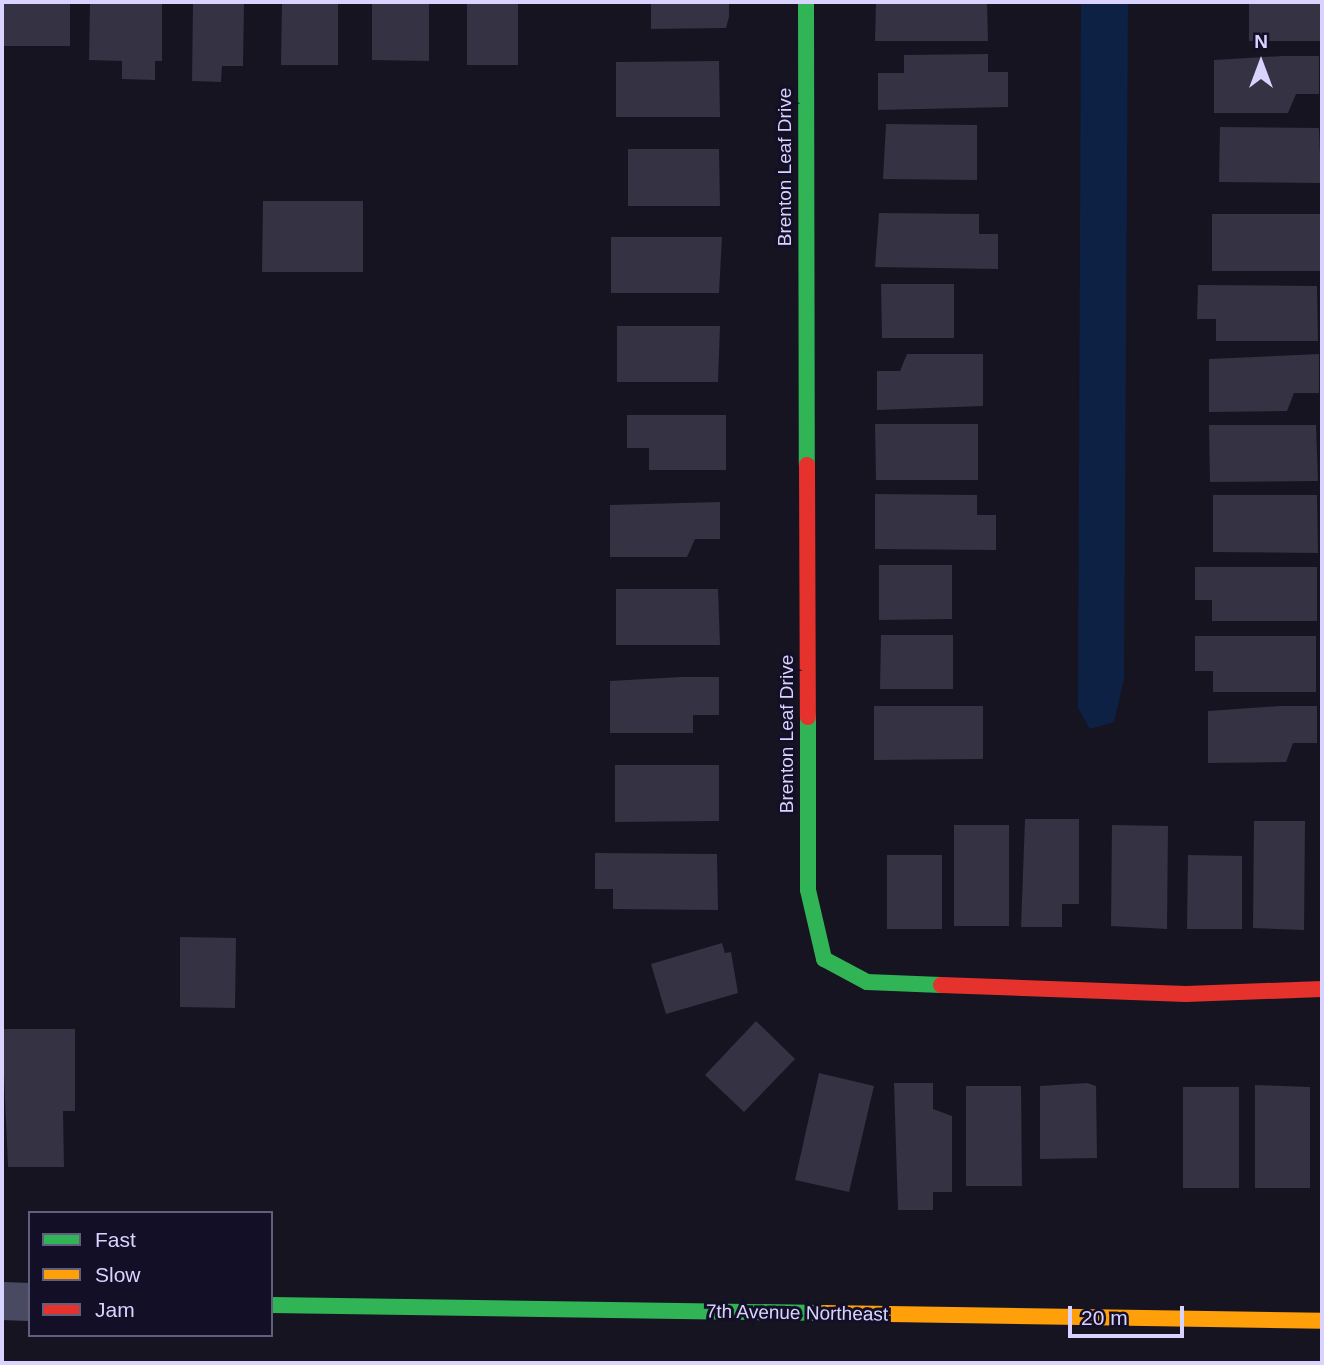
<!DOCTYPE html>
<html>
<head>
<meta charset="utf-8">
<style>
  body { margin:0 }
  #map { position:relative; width:1324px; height:1365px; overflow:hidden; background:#161421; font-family:Helvetica,sans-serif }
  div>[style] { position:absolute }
  .water>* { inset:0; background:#0d2144 }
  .building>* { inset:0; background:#343243 }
  .street>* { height:38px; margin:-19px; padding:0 19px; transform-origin:19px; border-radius:19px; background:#4a4962 }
  .fast>* { height:16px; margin:-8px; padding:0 8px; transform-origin:8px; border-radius:8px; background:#30b455 }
  .slow>* { height:16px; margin:-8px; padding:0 8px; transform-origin:8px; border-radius:8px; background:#ff9f0a }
  .jam>* { height:16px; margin:-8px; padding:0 8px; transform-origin:8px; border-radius:8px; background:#e5322d }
  span { translate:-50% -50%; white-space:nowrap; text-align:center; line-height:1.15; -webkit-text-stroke:6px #130f26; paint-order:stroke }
  .street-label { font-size:19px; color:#d9d4ff }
  .frame { position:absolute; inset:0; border:4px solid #d9d4ff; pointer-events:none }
  .legend { position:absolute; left:28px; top:1211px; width:245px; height:126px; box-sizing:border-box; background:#130f26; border:2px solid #625e7d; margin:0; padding:9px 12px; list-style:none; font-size:21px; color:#d9d4ff }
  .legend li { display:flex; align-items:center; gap:14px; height:35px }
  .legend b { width:35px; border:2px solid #625e7d }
  .north { position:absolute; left:1226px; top:28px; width:70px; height:70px; -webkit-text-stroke:5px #130f26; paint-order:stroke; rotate:0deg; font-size:19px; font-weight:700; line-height:28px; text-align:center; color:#d9d4ff }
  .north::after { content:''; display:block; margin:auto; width:24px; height:32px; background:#d9d4ff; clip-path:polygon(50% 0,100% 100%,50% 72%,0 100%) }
  .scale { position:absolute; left:1068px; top:1306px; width:116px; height:32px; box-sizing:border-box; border:4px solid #d9d4ff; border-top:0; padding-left:9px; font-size:21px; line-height:24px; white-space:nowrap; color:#d9d4ff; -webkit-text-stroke:5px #130f26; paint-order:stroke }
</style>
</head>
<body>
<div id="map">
  <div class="water">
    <i style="clip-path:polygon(1081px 2px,1128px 2px,1124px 679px,1114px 722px,1090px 729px,1078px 708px)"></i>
  </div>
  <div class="building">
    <i style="clip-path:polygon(2px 2px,70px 2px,70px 46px,2px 46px)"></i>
    <i style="clip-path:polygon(90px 2px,162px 2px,162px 61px,155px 61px,155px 80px,122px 79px,122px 61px,89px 60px)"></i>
    <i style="clip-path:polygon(193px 2px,244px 2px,243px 66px,222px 66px,221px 82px,192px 81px)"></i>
    <i style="clip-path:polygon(282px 2px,338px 2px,338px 65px,281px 65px)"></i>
    <i style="clip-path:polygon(372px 2px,429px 2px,429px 61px,372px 60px)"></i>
    <i style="clip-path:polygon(467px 2px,518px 2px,518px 65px,467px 65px)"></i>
    <i style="clip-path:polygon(651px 2px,729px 2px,729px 17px,726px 28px,651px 29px)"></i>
    <i style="clip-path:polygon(876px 2px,987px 2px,988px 41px,875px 41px)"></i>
    <i style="clip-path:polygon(1249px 2px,1322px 2px,1322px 41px,1249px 41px)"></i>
    <i style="clip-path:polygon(988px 54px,988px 72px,1008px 72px,1008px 107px,878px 110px,878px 73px,904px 73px,904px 55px)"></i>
    <i style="clip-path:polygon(1282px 56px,1319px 56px,1319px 94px,1296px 94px,1288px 113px,1214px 113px,1214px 60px)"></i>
    <i style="clip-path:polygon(719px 61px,720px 117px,616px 117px,616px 62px)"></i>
    <i style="clip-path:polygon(886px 124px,977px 125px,977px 180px,883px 179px)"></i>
    <i style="clip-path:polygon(1220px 127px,1319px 128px,1321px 183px,1219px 182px)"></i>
    <i style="clip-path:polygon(628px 149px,719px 149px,720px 206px,628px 206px)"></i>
    <i style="clip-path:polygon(263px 201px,363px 201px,363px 272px,262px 272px)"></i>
    <i style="clip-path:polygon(879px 213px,979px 214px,979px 234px,998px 234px,998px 269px,875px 267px)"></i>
    <i style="clip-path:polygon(1212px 214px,1320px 214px,1320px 271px,1212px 271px)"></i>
    <i style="clip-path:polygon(611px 237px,722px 237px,719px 293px,611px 293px)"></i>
    <i style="clip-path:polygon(881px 284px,954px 284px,954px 338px,882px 338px)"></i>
    <i style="clip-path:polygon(1198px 285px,1317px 286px,1318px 341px,1216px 341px,1216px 319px,1197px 319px)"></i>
    <i style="clip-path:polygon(617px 326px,720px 326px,718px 382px,617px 382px)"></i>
    <i style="clip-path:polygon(907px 354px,983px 354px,983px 406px,877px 410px,877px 371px,900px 371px)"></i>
    <i style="clip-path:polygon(1319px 354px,1319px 393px,1294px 393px,1287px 411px,1209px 412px,1209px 359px)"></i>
    <i style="clip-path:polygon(627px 415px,726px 415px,726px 470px,649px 470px,649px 448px,627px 448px)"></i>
    <i style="clip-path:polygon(875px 424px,978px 424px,978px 480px,876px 480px)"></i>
    <i style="clip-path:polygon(1209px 425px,1316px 425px,1318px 481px,1210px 482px)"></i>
    <i style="clip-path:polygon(875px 494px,977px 495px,977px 515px,996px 515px,996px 550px,875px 549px)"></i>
    <i style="clip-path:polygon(1213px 495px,1317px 495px,1318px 553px,1213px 552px)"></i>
    <i style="clip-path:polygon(720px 502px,720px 539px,695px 539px,687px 557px,610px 557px,610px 505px)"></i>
    <i style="clip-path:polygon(879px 565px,952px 565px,952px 619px,879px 620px)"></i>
    <i style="clip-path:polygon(1195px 567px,1317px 567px,1317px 621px,1212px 621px,1212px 600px,1195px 600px)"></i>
    <i style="clip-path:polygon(616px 589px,718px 589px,720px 645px,616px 645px)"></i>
    <i style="clip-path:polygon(881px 635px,953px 635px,953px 689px,880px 689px)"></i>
    <i style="clip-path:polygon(1195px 636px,1316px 636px,1316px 692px,1213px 692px,1213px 671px,1195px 671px)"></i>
    <i style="clip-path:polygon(681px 677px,719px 677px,719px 715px,693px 715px,693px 733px,610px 733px,610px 681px)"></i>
    <i style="clip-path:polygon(874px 706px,983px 706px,983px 759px,874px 760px)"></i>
    <i style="clip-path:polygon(1280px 706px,1317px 706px,1317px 743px,1293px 743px,1286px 762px,1208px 763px,1208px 711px)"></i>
    <i style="clip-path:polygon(615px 765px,719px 765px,719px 821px,615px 822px)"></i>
    <i style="clip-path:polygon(1025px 819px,1079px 819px,1079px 904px,1062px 904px,1062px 927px,1021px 927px)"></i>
    <i style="clip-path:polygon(1254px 821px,1305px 821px,1304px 930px,1253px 928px)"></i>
    <i style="clip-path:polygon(954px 825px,1009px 825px,1009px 926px,954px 926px)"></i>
    <i style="clip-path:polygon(1112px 825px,1168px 826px,1167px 929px,1111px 926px)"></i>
    <i style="clip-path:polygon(595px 853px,717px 854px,718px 910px,613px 909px,613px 889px,595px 889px)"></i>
    <i style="clip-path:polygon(887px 855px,942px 855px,942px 929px,887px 929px)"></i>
    <i style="clip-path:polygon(1188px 855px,1242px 856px,1242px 929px,1187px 929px)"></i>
    <i style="clip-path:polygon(180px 937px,236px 938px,235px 1008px,180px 1007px)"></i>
    <i style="clip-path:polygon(722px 943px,725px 953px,731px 952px,738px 993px,666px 1014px,651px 964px)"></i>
    <i style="clip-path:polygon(756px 1021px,795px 1059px,744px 1112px,705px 1075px)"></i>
    <i style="clip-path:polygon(2px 1029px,75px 1029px,75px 1111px,63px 1111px,64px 1167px,8px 1167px)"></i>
    <i style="clip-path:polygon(819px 1073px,874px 1086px,849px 1192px,795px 1180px)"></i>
    <i style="clip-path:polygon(894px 1083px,933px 1083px,933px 1109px,952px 1116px,952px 1192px,933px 1192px,933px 1210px,898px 1210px)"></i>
    <i style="clip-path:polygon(1087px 1083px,1096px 1086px,1097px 1158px,1040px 1159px,1040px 1086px)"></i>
    <i style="clip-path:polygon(1255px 1085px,1310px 1087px,1310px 1188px,1255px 1188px)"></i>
    <i style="clip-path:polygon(966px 1086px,1021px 1086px,1022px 1186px,966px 1186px)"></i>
    <i style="clip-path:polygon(1183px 1087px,1239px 1087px,1239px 1188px,1183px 1188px)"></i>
  </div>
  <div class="street">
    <i style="left:2px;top:1301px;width:28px;rotate:2deg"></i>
  </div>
  <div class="fast">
    <i style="left:806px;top:2px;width:463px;rotate:89.9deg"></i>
    <i style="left:808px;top:717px;width:173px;rotate:90deg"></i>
    <i style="left:808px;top:890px;width:71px;rotate:76.9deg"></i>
    <i style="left:824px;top:959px;width:49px;rotate:28.1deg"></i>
    <i style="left:867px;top:982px;width:74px;rotate:2.3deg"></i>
    <i style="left:271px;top:1305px;width:554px;rotate:0.83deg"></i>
  </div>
  <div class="slow">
    <i style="left:825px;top:1313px;width:497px;rotate:0.9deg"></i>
  </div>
  <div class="jam">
    <i style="left:807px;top:465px;width:252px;rotate:89.8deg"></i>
    <i style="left:941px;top:985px;width:245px;rotate:2.1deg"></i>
    <i style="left:1186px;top:994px;width:136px;rotate:-2.1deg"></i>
  </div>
  <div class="street-label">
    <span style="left:785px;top:167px;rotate:-90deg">Brenton Leaf Drive</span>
    <span style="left:787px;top:734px;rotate:-90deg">Brenton Leaf Drive</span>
    <span style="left:797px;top:1313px;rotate:1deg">7th Avenue Northeast</span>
  </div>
  <div class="frame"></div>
  <ul class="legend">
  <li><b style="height:9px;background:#30b455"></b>Fast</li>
  <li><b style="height:9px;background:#ff9f0a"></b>Slow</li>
  <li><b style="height:9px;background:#e5322d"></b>Jam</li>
  </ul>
  <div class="north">N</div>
  <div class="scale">20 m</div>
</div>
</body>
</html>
